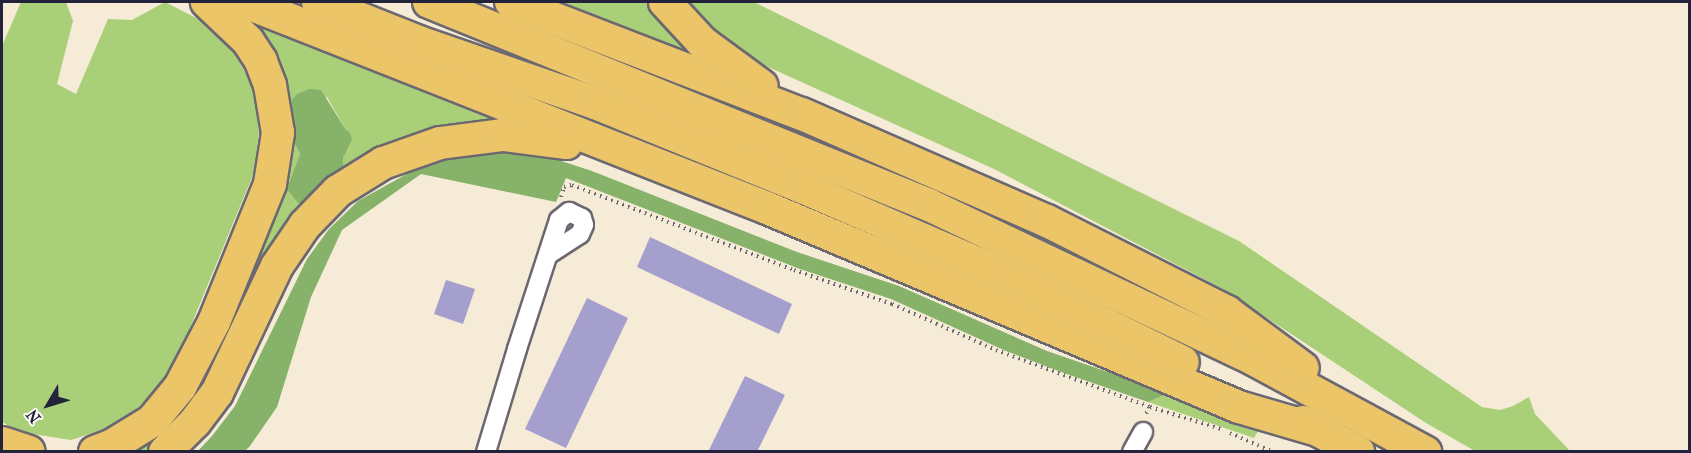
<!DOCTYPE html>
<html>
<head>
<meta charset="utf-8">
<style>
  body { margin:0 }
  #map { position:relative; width:1691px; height:453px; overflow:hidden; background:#f6ebd7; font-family:"IM FELL French Canon",serif }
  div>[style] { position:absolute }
  .green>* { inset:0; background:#a9cf79 }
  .forest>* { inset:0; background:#86b269 }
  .building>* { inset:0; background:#a59fcd }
  .path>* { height:4px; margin-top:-2px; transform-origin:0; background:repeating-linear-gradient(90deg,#6c6872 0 1.5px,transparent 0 6px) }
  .roads { filter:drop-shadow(2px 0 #6c6872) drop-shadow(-2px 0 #6c6872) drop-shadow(0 2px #6c6872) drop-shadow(0 -2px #6c6872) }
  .street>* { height:18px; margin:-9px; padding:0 9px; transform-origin:9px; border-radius:9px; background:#fff }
  .highway>* { height:32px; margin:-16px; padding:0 16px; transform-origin:16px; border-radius:16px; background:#ecc569 }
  span { translate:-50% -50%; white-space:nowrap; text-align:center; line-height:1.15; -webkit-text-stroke:4.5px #fdfcf7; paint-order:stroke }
  .frame { position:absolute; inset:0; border:3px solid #22223b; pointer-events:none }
  .north { position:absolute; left:18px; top:375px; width:60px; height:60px; -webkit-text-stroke:4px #fdfcf7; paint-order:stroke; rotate:232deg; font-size:16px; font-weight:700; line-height:24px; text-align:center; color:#22223b }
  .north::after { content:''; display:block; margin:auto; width:21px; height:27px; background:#22223b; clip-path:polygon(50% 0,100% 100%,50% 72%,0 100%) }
</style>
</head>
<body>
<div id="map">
  <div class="green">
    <i style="clip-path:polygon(21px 2px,66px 2px,73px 21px,57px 84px,76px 94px,108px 19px,132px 20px,165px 2px,206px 23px,232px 49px,253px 86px,259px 132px,255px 170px,178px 357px,159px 388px,120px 424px,71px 440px,20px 432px,2px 422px,2px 46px)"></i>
    <i style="clip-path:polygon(550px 2px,650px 2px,701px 63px)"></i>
    <i style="clip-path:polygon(682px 2px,754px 2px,1239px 241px,1482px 407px,1500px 410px,1513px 406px,1529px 397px,1535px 414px,1570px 451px,1475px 451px,1426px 423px,1223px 289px,994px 169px,748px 58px,725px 43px)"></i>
    <i style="clip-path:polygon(238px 13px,504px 119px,430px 130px,376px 150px,344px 169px,343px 158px,349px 131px,346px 130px,327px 97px,292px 100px,290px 109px)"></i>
    <i style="clip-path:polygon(288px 130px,300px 154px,288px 189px,303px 209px,213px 377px,171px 432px,146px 451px,116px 452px,151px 430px)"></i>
    <i style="clip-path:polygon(1169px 393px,1260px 428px,1254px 438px,1148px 402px)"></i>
  </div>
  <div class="forest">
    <i style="clip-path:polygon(309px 89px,321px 90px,346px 130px,349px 131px,352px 139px,343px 158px,344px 169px,303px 209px,287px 189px,300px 154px,288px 130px,292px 100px,297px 94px)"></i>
    <i style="clip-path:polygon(505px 152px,549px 157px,592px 171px,797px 252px,899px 286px,1047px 351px,1169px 393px,1148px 402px,1061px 372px,1006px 351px,891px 299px,800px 269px,566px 178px,556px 202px,421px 174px,342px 230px,311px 297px,277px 407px,250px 446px,245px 451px,197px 452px,212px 436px,235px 406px,307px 259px,329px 229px,358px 201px,423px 165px,462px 155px)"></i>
  </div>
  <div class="building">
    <i style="clip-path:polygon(650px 237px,792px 304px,779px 334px,637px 267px)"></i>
    <i style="clip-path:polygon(446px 280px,475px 289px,463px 324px,434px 314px)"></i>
    <i style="clip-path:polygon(587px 298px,628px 318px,566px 448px,525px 429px)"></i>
    <i style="clip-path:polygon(745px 376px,785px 395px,757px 452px,708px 452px)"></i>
  </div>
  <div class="path">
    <i style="left:561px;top:197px;width:10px;rotate:-73deg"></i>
    <i style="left:564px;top:187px;width:8px;rotate:-14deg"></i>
    <i style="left:572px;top:185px;width:238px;rotate:21deg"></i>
    <i style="left:794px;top:270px;width:104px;rotate:19.1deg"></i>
    <i style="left:892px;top:304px;width:114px;rotate:23.9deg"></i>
    <i style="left:996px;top:350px;width:164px;rotate:20.3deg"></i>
    <i style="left:1150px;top:407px;width:9px;rotate:122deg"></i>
    <i style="left:1150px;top:407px;width:74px;rotate:17.2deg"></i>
    <i style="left:1230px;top:433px;width:47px;rotate:23.8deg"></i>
  </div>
  <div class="roads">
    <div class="street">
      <i style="left:486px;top:452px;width:108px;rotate:-73.2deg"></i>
      <i style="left:517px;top:349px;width:136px;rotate:-72deg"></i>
      <i style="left:559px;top:220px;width:13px;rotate:-39deg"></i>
      <i style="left:569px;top:212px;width:14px;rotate:25deg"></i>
      <i style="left:582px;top:218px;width:7px;rotate:74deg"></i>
      <i style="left:584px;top:225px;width:10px;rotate:114deg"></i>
      <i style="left:580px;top:234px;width:38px;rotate:147deg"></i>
      <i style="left:1132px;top:452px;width:23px;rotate:-61deg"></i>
    </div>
    <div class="highway">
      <i style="left:245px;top:2px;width:561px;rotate:21.54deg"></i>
      <i style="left:767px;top:208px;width:512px;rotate:22.86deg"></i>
      <i style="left:1239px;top:407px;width:85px;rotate:16.3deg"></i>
      <i style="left:318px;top:2px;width:109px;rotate:21.6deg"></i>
      <i style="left:419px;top:42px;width:186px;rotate:19.1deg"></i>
      <i style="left:595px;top:103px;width:223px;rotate:22.1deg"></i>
      <i style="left:802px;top:187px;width:231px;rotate:23.5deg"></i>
      <i style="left:1014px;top:279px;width:188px;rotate:26.2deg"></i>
      <i style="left:429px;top:2px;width:540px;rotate:22.1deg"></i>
      <i style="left:929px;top:205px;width:359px;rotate:25.4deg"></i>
      <i style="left:1253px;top:359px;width:196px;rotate:28.4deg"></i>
      <i style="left:511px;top:2px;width:312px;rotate:21.1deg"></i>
      <i style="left:802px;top:114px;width:267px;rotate:23.6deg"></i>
      <i style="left:1047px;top:221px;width:202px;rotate:26.8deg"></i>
      <i style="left:1227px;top:312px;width:94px;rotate:36.4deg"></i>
      <i style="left:665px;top:2px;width:54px;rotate:47.2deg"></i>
      <i style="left:702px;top:42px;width:74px;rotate:36.3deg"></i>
      <i style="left:1303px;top:422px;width:63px;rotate:28.6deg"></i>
      <i style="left:2px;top:443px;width:28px;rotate:18deg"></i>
      <i style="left:95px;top:452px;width:19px;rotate:-21deg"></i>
      <i style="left:113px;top:445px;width:46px;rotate:-31.6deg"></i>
      <i style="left:152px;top:421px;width:44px;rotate:-50.5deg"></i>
      <i style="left:180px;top:387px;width:73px;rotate:-62.4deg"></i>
      <i style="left:214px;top:322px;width:149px;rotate:-67.9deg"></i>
      <i style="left:270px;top:184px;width:52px;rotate:-81.1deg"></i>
      <i style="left:278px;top:133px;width:49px;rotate:-99.5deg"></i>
      <i style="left:270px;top:85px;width:26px;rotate:-111deg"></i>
      <i style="left:261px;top:61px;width:24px;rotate:-123deg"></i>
      <i style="left:248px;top:41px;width:57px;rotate:-136.4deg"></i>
      <i style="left:165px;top:452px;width:42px;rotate:-45deg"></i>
      <i style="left:195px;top:422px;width:36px;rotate:-53deg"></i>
      <i style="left:217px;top:393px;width:140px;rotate:-64.7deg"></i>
      <i style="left:277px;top:266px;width:50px;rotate:-55.7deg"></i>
      <i style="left:305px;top:225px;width:47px;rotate:-45.9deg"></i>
      <i style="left:338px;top:191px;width:53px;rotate:-31.9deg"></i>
      <i style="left:383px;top:163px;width:60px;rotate:-19.3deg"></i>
      <i style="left:440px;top:143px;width:64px;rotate:-7.2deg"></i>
      <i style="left:503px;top:135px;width:64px;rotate:7.2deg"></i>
    </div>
  </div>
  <div class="frame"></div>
  <div class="north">N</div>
</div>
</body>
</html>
